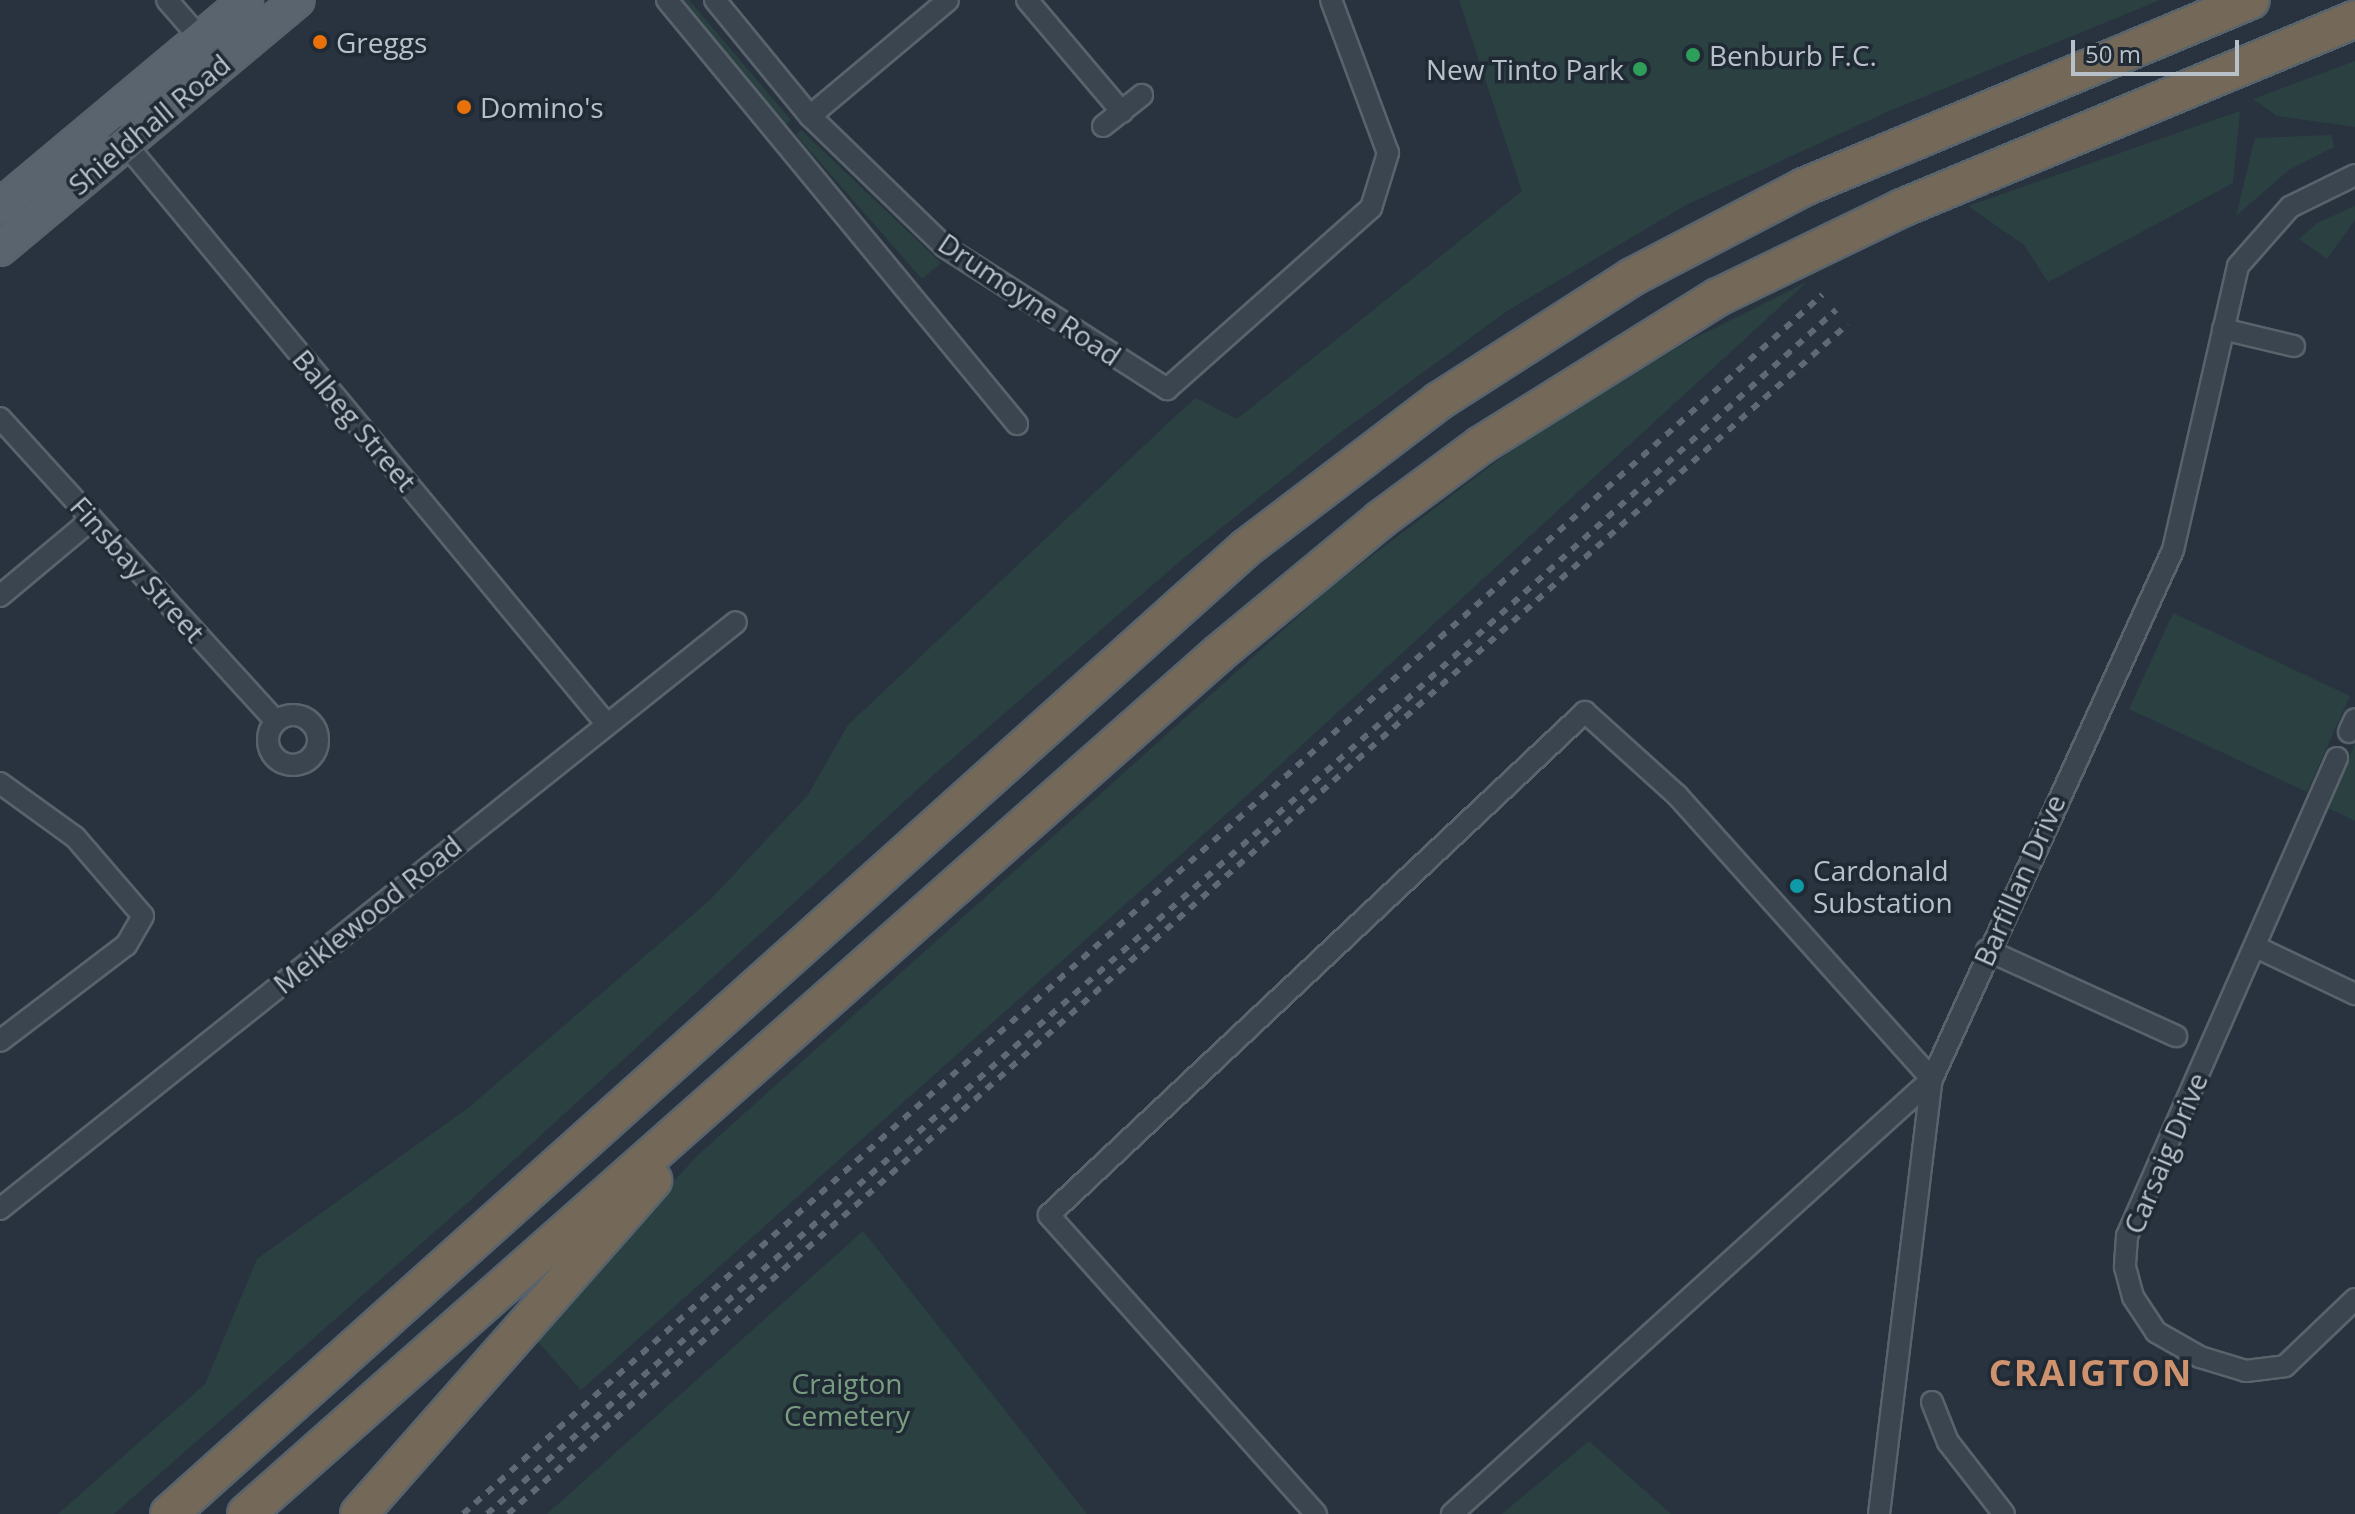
<!DOCTYPE html>
<html>
<head>
<meta charset="utf-8">
<style>
  body { margin:0 }
  #map { position:relative; width:2355px; height:1514px; overflow:hidden; background:#28333f; font-family:"Open Sans",sans-serif }
  div>[style] { position:absolute }
  .green>* { inset:0; background:#2b4141 }
  .roads { filter:drop-shadow(2px 0 #59636c) drop-shadow(-2px 0 #59636c) drop-shadow(0 2px #59636c) drop-shadow(0 -2px #59636c) }
  .minor>* { height:20px; margin:-10px; padding:0 10px; transform-origin:10px; border-radius:10px; background:#3b454f }
  .minor>.ring { margin:-10px; padding:0; box-sizing:content-box; background:none; border:20px solid #3b454f; border-radius:50% }
  .primary>* { height:32px; margin:-16px; padding:0 16px; transform-origin:16px; border-radius:16px; background:#5a646f }
  .motorway>* { height:36px; margin:-18px; padding:0 18px; transform-origin:18px; border-radius:18px; background:#746859 }
  .rail>* { height:6px; margin-top:-3px; transform-origin:0; background:repeating-linear-gradient(90deg,#5e6975 0 8px,transparent 0 16px) }
  .dots>* { width:22px; height:22px; translate:-50% -50%; box-sizing:border-box; border:4px solid #202a34; border-radius:50% }
  span { translate:-50% -50%; white-space:nowrap; text-align:center; line-height:1.15; -webkit-text-stroke:7px #202a34; paint-order:stroke }
  .poi-label { font-size:28px; color:#b8c0c9 }
  .left { translate:0 -50%; text-align:left }
  .right { translate:-100% -50%; text-align:right }
  .street-label { font-size:28px; color:#b8c0c9 }
  .park-label { font-size:28px; color:#789d7f }
  .district-label { font-size:36px; color:#ce926f; font-weight:700; letter-spacing:2px }
  .scale { position:absolute; left:2071px; top:40px; width:168px; height:36px; box-sizing:border-box; border:4px solid #b8c0c9; border-top:0; padding-left:10px; font-size:24px; line-height:28px; white-space:nowrap; color:#b8c0c9; -webkit-text-stroke:6px #202a34; paint-order:stroke }
</style>
</head>
<body>
<div id="map">
  <div class="green">
    <i style="clip-path:polygon(681px 0,689px 0,791px 120px,785px 125px)"></i>
    <i style="clip-path:polygon(1459px 0,2160px 0,1889px 111px,1688px 204px,1507px 311px,1340px 433px,1186px 556px,931px 777px,466px 1204px,114px 1514px,58px 1514px,205px 1384px,257px 1259px,467px 1109px,710px 900px,808px 795px,848px 725px,1182px 410px,1196px 398px,1237px 419px,1522px 191px)"></i>
    <i style="clip-path:polygon(2355px 61px,2355px 127px,2277px 116px,2253px 99px)"></i>
    <i style="clip-path:polygon(2240px 111px,2233px 183px,2048px 282px,2024px 245px,1968px 206px)"></i>
    <i style="clip-path:polygon(801px 130px,941px 263px,922px 279px,796px 135px)"></i>
    <i style="clip-path:polygon(2332px 135px,2334px 147px,2289px 170px,2236px 216px,2255px 138px)"></i>
    <i style="clip-path:polygon(2355px 206px,2355px 220px,2327px 259px,2299px 239px,2317px 223px)"></i>
    <i style="clip-path:polygon(1807px 282px,1243px 799px,581px 1390px,532px 1335px,698px 1155px,1331px 587px,1526px 439px,1687px 342px)"></i>
    <i style="clip-path:polygon(2173px 613px,2350px 696px,2307px 792px,2129px 709px)"></i>
    <i style="clip-path:polygon(2355px 744px,2355px 821px,2326px 807px)"></i>
    <i style="clip-path:polygon(863px 1231px,1087px 1514px,547px 1514px)"></i>
    <i style="clip-path:polygon(1589px 1441px,1671px 1514px,1502px 1514px)"></i>
  </div>
  <div class="roads">
    <div class="minor">
      <i style="left:167px;top:0;width:50px;rotate:49deg"></i>
      <i style="left:667px;top:0;width:550px;rotate:50.46deg"></i>
      <i style="left:715px;top:0;width:150px;rotate:50.7deg"></i>
      <i style="left:810px;top:116px;width:188px;rotate:44.1deg"></i>
      <i style="left:945px;top:247px;width:264px;rotate:32.6deg"></i>
      <i style="left:1167px;top:389px;width:273px;rotate:-41.6deg"></i>
      <i style="left:1371px;top:208px;width:58px;rotate:-72.8deg"></i>
      <i style="left:1388px;top:153px;width:163px;rotate:-110.4deg"></i>
      <i style="left:1027px;top:0;width:147px;rotate:49.7deg"></i>
      <i style="left:810px;top:116px;width:180px;rotate:-40deg"></i>
      <i style="left:1103px;top:126px;width:50px;rotate:-38.5deg"></i>
      <i style="left:119px;top:136px;width:761px;rotate:50.33deg"></i>
      <i style="left:2223px;top:329px;width:73px;rotate:13.5deg"></i>
      <i style="left:0;top:418px;width:410px;rotate:47.7deg"></i>
      <i style="left:0;top:596px;width:120px;rotate:-39.9deg"></i>
      <i class="ring" style="left:268px;top:715px;width:30px;height:30px"></i>
      <i style="left:2349px;top:732px;width:14px;rotate:-65deg"></i>
      <i style="left:2337px;top:758px;width:522px;rotate:113.72deg"></i>
      <i style="left:2127px;top:1236px;width:31px;rotate:94deg"></i>
      <i style="left:2125px;top:1267px;width:31px;rotate:75deg"></i>
      <i style="left:2133px;top:1297px;width:42px;rotate:56.7deg"></i>
      <i style="left:2156px;top:1332px;width:51px;rotate:29.6deg"></i>
      <i style="left:2200px;top:1357px;width:48px;rotate:16.9deg"></i>
      <i style="left:2246px;top:1371px;width:39px;rotate:-7deg"></i>
      <i style="left:2285px;top:1366px;width:97px;rotate:-43.7deg"></i>
      <i style="left:0;top:783px;width:92px;rotate:35.8deg"></i>
      <i style="left:75px;top:837px;width:104px;rotate:49.3deg"></i>
      <i style="left:143px;top:916px;width:34px;rotate:120deg"></i>
      <i style="left:126px;top:945px;width:158px;rotate:142.7deg"></i>
      <i style="left:2256px;top:947px;width:110px;rotate:25.4deg"></i>
      <i style="left:1987px;top:950px;width:208px;rotate:24.5deg"></i>
      <i style="left:0;top:1209px;width:941px;rotate:-38.57deg"></i>
      <i style="left:1932px;top:1402px;width:43px;rotate:68.2deg"></i>
      <i style="left:1948px;top:1442px;width:91px;rotate:52.1deg"></i>
      <i style="left:1316px;top:1514px;width:401px;rotate:-131.8deg"></i>
      <i style="left:1049px;top:1215px;width:735px;rotate:-43.18deg"></i>
      <i style="left:1585px;top:712px;width:124px;rotate:42.1deg"></i>
      <i style="left:1677px;top:795px;width:382px;rotate:48.1deg"></i>
      <i style="left:1932px;top:1079px;width:648px;rotate:137.82deg"></i>
      <i style="left:1879px;top:1514px;width:438px;rotate:-83.1deg"></i>
      <i style="left:1932px;top:1079px;width:581px;rotate:-65.51deg"></i>
      <i style="left:2173px;top:550px;width:291px;rotate:-77.1deg"></i>
      <i style="left:2238px;top:266px;width:79px;rotate:-48.6deg"></i>
      <i style="left:2290px;top:207px;width:72px;rotate:-26.2deg"></i>
    </div>
    <div class="primary">
      <i style="left:0;top:206px;width:321px;rotate:-39.9deg"></i>
      <i style="left:0;top:249px;width:388px;rotate:-39.9deg"></i>
    </div>
    <div class="motorway">
      <i style="left:169px;top:1514px;width:1447px;rotate:-41.89deg"></i>
      <i style="left:1246px;top:548px;width:243px;rotate:-37.3deg"></i>
      <i style="left:1439px;top:401px;width:229px;rotate:-32.7deg"></i>
      <i style="left:1632px;top:277px;width:194px;rotate:-27.6deg"></i>
      <i style="left:1804px;top:187px;width:484px;rotate:-22.7deg"></i>
      <i style="left:246px;top:1514px;width:1298px;rotate:-41.5deg"></i>
      <i style="left:1218px;top:654px;width:212px;rotate:-39.6deg"></i>
      <i style="left:1381px;top:519px;width:124px;rotate:-36.5deg"></i>
      <i style="left:1481px;top:445px;width:279px;rotate:-32deg"></i>
      <i style="left:1718px;top:297px;width:204px;rotate:-25.8deg"></i>
      <i style="left:1902px;top:208px;width:491px;rotate:-22.6deg"></i>
      <i style="left:359px;top:1514px;width:445px;rotate:-48.6deg"></i>
    </div>
  </div>
  <div class="rail">
    <i style="left:463px;top:1514px;width:1826px;rotate:-41.89deg"></i>
    <i style="left:487px;top:1514px;width:1211px;rotate:-41.52deg"></i>
    <i style="left:1394px;top:711px;width:597px;rotate:-42.22deg"></i>
    <i style="left:508px;top:1514px;width:1792px;rotate:-41.61deg"></i>
  </div>
  <div class="dots">
    <i style="left:320px;top:42px;background:#e8710a"></i>
    <i style="left:1693px;top:55px;background:#2e9e5b"></i>
    <i style="left:1640px;top:69px;background:#2e9e5b"></i>
    <i style="left:464px;top:107px;background:#e8710a"></i>
    <i style="left:1797px;top:886px;background:#0f9aa8"></i>
  </div>
  <div class="poi-label">
    <span class="left" style="left:336px;top:42px">Greggs</span>
    <span class="left" style="left:1709px;top:55px">Benburb F.C.</span>
    <span class="right" style="left:1624px;top:69px">New Tinto Park</span>
    <span class="left" style="left:480px;top:107px">Domino's</span>
    <span class="left" style="left:1813px;top:886px">Cardonald<br>Substation</span>
  </div>
  <div class="street-label">
    <span style="left:149px;top:124px;rotate:-40deg">Shieldhall Road</span>
    <span style="left:1030px;top:299px;rotate:34deg">Drumoyne Road</span>
    <span style="left:355px;top:420px;rotate:50deg">Balbeg Street</span>
    <span style="left:138px;top:569px;rotate:48deg">Finsbay Street</span>
    <span style="left:2019px;top:880px;rotate:-66deg">Barfillan Drive</span>
    <span style="left:367px;top:914px;rotate:-39deg">Meiklewood Road</span>
    <span style="left:2165px;top:1153px;rotate:-67deg">Carsaig Drive</span>
  </div>
  <div class="park-label">
    <span style="left:847px;top:1399px">Craigton<br>Cemetery</span>
  </div>
  <div class="district-label">
    <span style="left:2091px;top:1373px">CRAIGTON</span>
  </div>
  <div class="scale">50 m</div>
</div>
</body>
</html>
